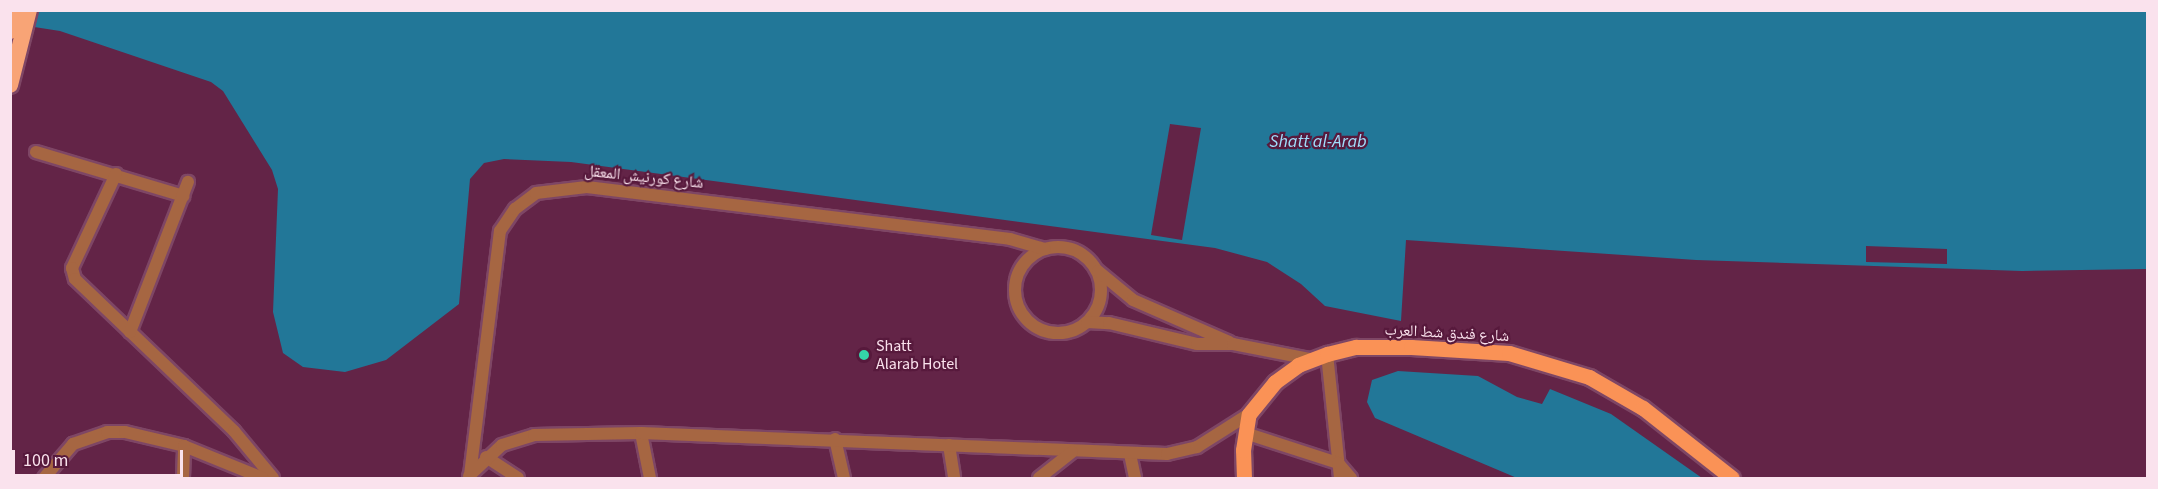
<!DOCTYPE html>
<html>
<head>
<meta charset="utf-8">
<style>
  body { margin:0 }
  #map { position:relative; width:2158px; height:489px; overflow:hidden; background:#632447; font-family:"Source Sans 3","Noto Naskh Arabic",sans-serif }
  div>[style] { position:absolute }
  .water>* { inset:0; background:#227798 }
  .pier>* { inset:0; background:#632447 }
  .roads { filter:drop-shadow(2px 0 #7e4665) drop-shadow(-2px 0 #7e4665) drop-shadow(0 2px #7e4665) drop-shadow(0 -2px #7e4665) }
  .minor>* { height:12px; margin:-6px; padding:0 6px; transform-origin:6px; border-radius:6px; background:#a66642 }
  .minor>.ring { margin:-6px; padding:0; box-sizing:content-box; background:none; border:12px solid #a66642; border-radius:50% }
  .primary>* { height:15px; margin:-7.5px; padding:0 7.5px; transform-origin:7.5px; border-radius:7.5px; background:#fa9256 }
  .trunk>* { height:16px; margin:-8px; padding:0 8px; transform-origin:8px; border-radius:8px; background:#f8a476 }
  .dots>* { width:16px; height:16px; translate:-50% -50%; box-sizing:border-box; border:3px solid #57193c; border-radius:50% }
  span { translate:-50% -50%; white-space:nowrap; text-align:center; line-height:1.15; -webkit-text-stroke:4.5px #57193c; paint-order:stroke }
  .street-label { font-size:16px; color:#fae2ed }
  .poi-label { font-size:16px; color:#fae2ed }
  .left { translate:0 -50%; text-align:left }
  .water-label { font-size:18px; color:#a0defb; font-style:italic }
  .frame { position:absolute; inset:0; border:12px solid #fae2ed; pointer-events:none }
  .scale { position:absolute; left:12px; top:450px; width:171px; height:27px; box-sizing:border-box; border:3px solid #fae2ed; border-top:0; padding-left:8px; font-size:18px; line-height:21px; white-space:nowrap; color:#fae2ed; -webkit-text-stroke:4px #57193c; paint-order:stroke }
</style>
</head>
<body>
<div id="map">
  <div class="water">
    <i style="clip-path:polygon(11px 10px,2147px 11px,2147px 269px,2022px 271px,1696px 260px,1406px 240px,1401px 321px,1325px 306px,1301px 284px,1267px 262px,1215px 248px,571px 162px,504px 159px,484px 163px,470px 179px,459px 304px,386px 360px,345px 372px,303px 367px,283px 353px,273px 312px,278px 189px,272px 170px,223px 91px,211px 82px,60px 31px,15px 24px)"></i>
    <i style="clip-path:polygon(1398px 371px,1478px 376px,1517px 397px,1542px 404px,1550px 389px,1611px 414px,1702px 478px,1517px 478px,1375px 418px,1367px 402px,1372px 380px)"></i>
  </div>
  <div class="pier">
    <i style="clip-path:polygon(1170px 124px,1201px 128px,1182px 240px,1151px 235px)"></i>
    <i style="clip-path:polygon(1866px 246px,1947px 249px,1947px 264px,1866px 262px)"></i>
  </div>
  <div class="roads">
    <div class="minor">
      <i style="left:36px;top:152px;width:154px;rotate:16.6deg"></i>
      <i style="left:116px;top:174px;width:104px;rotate:115.1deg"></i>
      <i style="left:72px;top:268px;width:11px;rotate:75deg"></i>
      <i style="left:75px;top:279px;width:220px;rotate:43.7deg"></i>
      <i style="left:234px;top:431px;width:61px;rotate:50.3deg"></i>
      <i class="ring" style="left:1015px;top:247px;width:74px;height:74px"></i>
      <i style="left:1098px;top:271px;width:45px;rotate:39.6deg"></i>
      <i style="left:1133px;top:300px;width:105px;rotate:23.6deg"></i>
      <i style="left:1087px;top:322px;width:22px;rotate:3deg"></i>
      <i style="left:1109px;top:323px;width:90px;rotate:13.4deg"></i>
      <i style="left:1197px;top:344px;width:36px"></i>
      <i style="left:1233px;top:344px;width:78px;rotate:11deg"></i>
      <i style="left:130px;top:332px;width:161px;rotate:-68.9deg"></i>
      <i style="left:1327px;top:354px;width:125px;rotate:84deg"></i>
      <i style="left:641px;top:433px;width:46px;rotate:78.7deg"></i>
      <i style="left:1245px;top:433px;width:98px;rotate:17.9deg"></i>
      <i style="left:1338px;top:463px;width:20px;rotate:49deg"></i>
      <i style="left:835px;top:439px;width:40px;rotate:77deg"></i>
      <i style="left:949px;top:445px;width:33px;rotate:81deg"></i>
      <i style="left:1130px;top:454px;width:25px;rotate:78deg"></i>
      <i style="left:486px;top:457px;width:38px;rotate:33deg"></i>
      <i style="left:470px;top:475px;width:246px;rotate:-83deg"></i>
      <i style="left:500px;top:231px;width:27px;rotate:-56deg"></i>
      <i style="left:515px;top:209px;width:26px;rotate:-37deg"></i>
      <i style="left:536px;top:193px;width:51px;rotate:-6.7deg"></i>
      <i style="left:587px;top:187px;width:426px;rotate:7deg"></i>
      <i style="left:1010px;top:239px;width:36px;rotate:16deg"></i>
      <i style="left:469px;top:476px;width:45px;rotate:-43.2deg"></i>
      <i style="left:502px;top:445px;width:34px;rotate:-17deg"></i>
      <i style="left:534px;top:435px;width:107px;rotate:-1.1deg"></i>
      <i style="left:641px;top:433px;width:526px;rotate:2.29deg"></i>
      <i style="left:1167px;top:454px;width:31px;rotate:-13deg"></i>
      <i style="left:1197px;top:447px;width:62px;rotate:-32.4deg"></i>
      <i style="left:44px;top:478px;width:45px;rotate:-49.5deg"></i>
      <i style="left:73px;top:444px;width:36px;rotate:-19deg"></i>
      <i style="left:107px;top:432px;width:18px"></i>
      <i style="left:125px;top:432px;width:61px;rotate:13.3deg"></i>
      <i style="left:184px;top:446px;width:85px;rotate:22.1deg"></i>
      <i style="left:183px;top:478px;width:32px;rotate:-88deg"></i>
      <i style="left:1039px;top:478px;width:42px;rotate:-38.2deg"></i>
    </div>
    <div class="primary">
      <i style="left:1244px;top:478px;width:28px;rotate:-92deg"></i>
      <i style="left:1243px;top:450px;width:36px;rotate:-81deg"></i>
      <i style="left:1249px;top:414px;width:41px;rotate:-50.9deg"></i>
      <i style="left:1275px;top:382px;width:29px;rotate:-36deg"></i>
      <i style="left:1298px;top:365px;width:31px;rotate:-21deg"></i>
      <i style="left:1327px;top:354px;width:30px;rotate:-14deg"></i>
      <i style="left:1356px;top:347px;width:55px"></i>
      <i style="left:1411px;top:347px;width:98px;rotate:3.5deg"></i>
      <i style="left:1509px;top:353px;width:84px;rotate:16.7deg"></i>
      <i style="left:1589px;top:377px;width:62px;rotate:29.9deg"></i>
      <i style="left:1643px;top:408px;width:113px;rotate:38.2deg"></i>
    </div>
    <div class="trunk">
      <i style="left:10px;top:31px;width:22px;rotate:-77deg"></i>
      <i style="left:10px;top:85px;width:77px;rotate:-75.8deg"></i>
    </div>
  </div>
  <div class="dots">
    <i style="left:864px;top:355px;background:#34d4a8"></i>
  </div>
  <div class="street-label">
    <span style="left:644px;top:177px;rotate:6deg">شارع كورنيش المعقل</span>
    <span style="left:1447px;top:333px;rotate:3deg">شارع فندق شط العرب</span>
  </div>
  <div class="poi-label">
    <span class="left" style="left:876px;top:355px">Shatt<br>Alarab Hotel</span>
  </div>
  <div class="water-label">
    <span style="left:1318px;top:142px">Shatt al-Arab</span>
  </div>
  <div class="frame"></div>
  <div class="scale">100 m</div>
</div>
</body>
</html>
